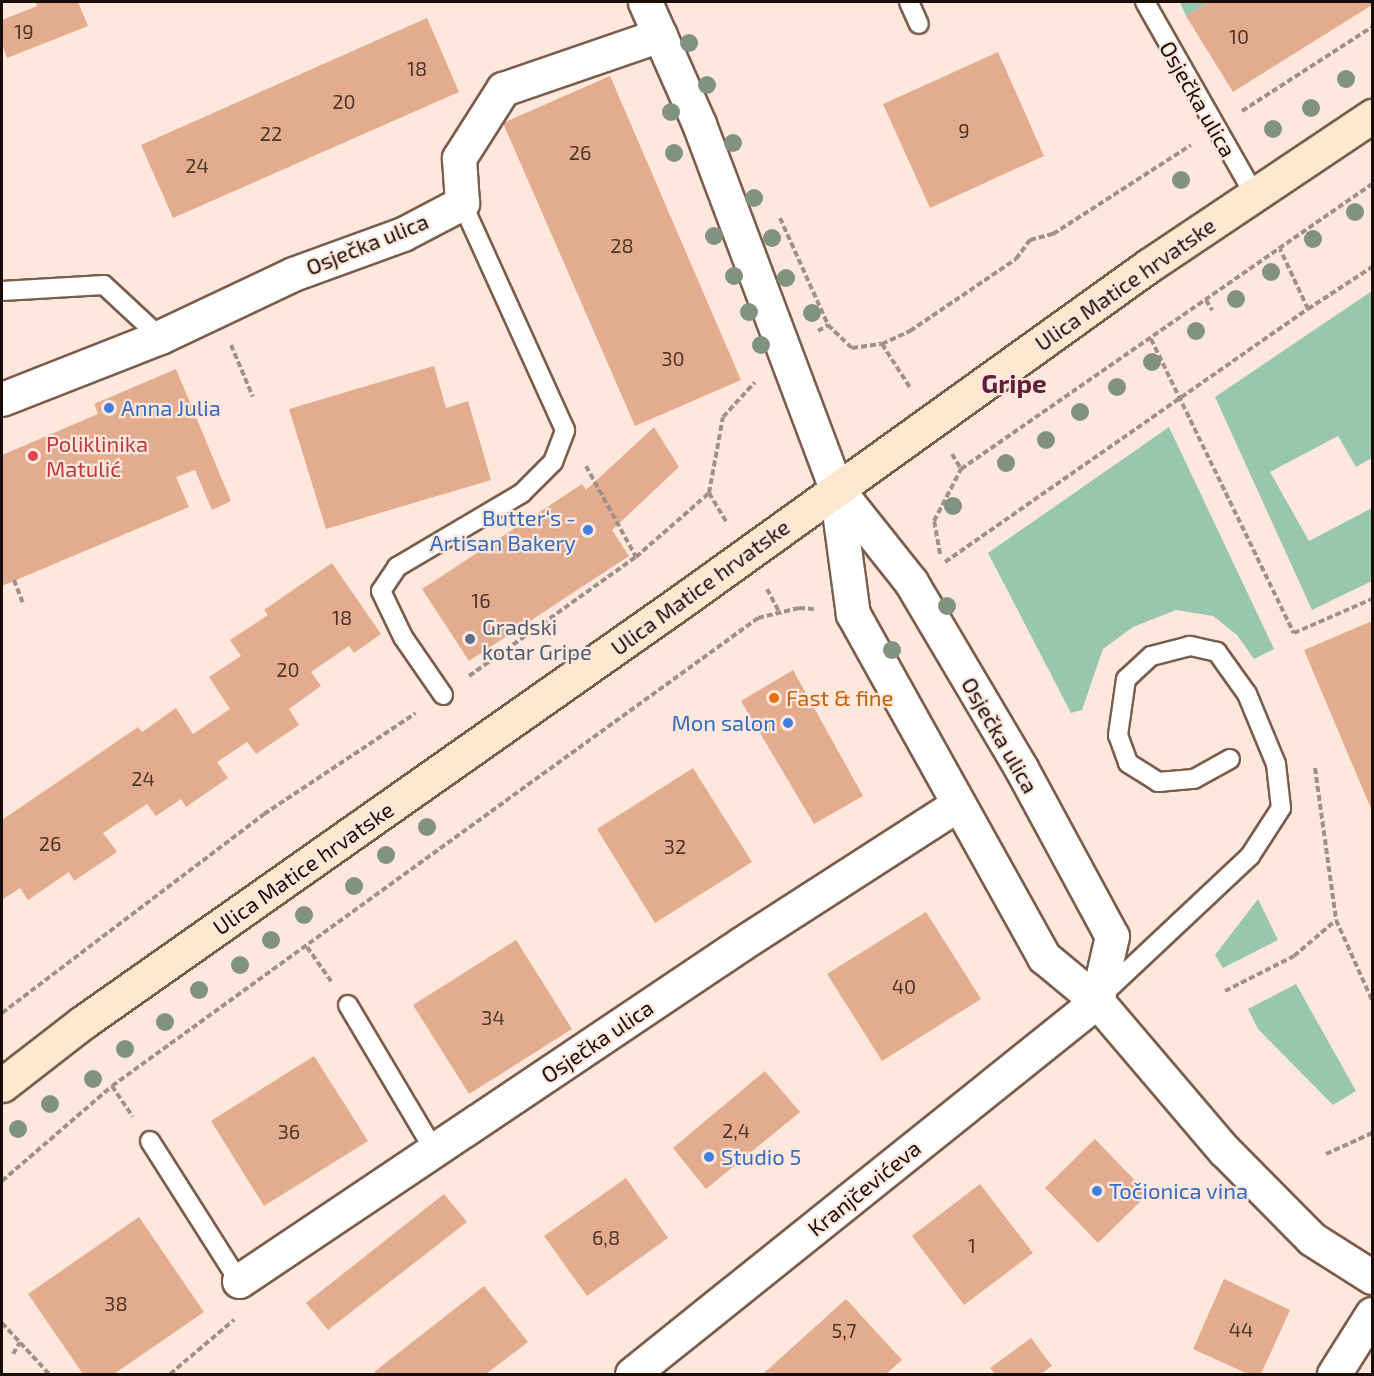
<!DOCTYPE html>
<html>
<head>
<meta charset="utf-8">
<style>
  body { margin:0 }
  #map { position:relative; width:1374px; height:1376px; overflow:hidden; background:#fee8dd; font-family:"Exo 2",sans-serif }
  div>[style] { position:absolute }
  .green>* { inset:0; background:#99c7ae }
  .building>* { inset:0; background:#e4ac8e }
  .path>* { height:4px; margin-top:-2px; transform-origin:0; background:repeating-linear-gradient(90deg,#a19087 0 6px,transparent 0 9px) }
  .roads { filter:drop-shadow(2px 0 #7b5d4c) drop-shadow(-2px 0 #7b5d4c) drop-shadow(0 2px #7b5d4c) drop-shadow(0 -2px #7b5d4c) }
  .lane>* { height:18px; margin:-9px; padding:0 9px; transform-origin:9px; border-radius:9px; background:#fff }
  .street>* { height:33px; margin:-16.5px; padding:0 16.5px; transform-origin:16.5px; border-radius:16.5px; background:#fff }
  .secondary>* { height:33px; margin:-16.5px; padding:0 16.5px; transform-origin:16.5px; border-radius:16.5px; background:#fee8d0 }
  .trees>* { width:18px; height:18px; margin:-9px; border-radius:50%; background:#829281 }
  .dots>* { width:16px; height:16px; translate:-50% -50%; box-sizing:border-box; border:3px solid #fee8dd; border-radius:50% }
  span { translate:-50% -50%; white-space:nowrap; text-align:center; line-height:1.15; -webkit-text-stroke:4.5px #fee8dd; paint-order:stroke }
  .number-label { font-size:20px; color:#4c3529 }
  .number-label span { -webkit-text-stroke-width:0 }
  .street-label { font-size:22px; color:#190d07 }
  .shop-label { font-size:22px; color:#366cbe }
  .left { translate:0 -50%; text-align:left }
  .right { translate:-100% -50%; text-align:right }
  .health-label { font-size:22px; color:#be3a42 }
  .service-label { font-size:22px; color:#4e5e75 }
  .food-label { font-size:22px; color:#c56008 }
  .quarter-label { font-size:26px; color:#62203c; font-weight:700 }
  .frame { position:absolute; inset:0; border:3px solid #190d07; pointer-events:none }
</style>
</head>
<body>
<div id="map">
  <div class="green">
    <i style="clip-path:polygon(1180px 2px,1209px 2px,1186px 16px)"></i>
    <i style="clip-path:polygon(1372px 291px,1372px 458px,1356px 467px,1338px 436px,1270px 472px,1309px 541px,1372px 508px,1372px 581px,1312px 610px,1215px 397px)"></i>
    <i style="clip-path:polygon(1169px 427px,1274px 649px,1254px 659px,1237px 635px,1213px 616px,1176px 610px,1133px 627px,1103px 649px,1082px 710px,1071px 713px,988px 553px)"></i>
    <i style="clip-path:polygon(1258px 899px,1278px 940px,1223px 968px,1215px 955px)"></i>
    <i style="clip-path:polygon(1296px 984px,1356px 1091px,1333px 1105px,1258px 1029px,1248px 1009px)"></i>
  </div>
  <div class="building">
    <i style="clip-path:polygon(36px 2px,78px 2px,88px 26px,7px 58px,2px 44px,2px 20px,37px 6px)"></i>
    <i style="clip-path:polygon(1209px 2px,1372px 2px,1372px 5px,1233px 92px,1186px 16px)"></i>
    <i style="clip-path:polygon(427px 18px,459px 92px,173px 218px,141px 145px)"></i>
    <i style="clip-path:polygon(998px 52px,1044px 156px,930px 208px,883px 104px)"></i>
    <i style="clip-path:polygon(610px 76px,741px 380px,635px 426px,503px 123px)"></i>
    <i style="clip-path:polygon(434px 366px,446px 408px,468px 401px,491px 480px,326px 529px,289px 409px)"></i>
    <i style="clip-path:polygon(176px 369px,231px 501px,212px 510px,195px 470px,176px 477px,189px 507px,2px 586px,2px 455px,98px 414px,94px 404px)"></i>
    <i style="clip-path:polygon(654px 427px,679px 467px,612px 530px,629px 556px,469px 661px,422px 589px,582px 484px,586px 490px)"></i>
    <i style="clip-path:polygon(332px 563px,381px 634px,354px 653px,349px 646px,311px 672px,321px 686px,289px 709px,299px 725px,256px 754px,247px 742px,217px 762px,228px 778px,186px 807px,181px 799px,156px 816px,147px 804px,103px 833px,117px 852px,74px 881px,69px 872px,28px 900px,20px 888px,2px 900px,2px 820px,138px 727px,142px 732px,176px 708px,193px 734px,230px 709px,209px 677px,241px 656px,230px 640px,268px 615px,264px 610px)"></i>
    <i style="clip-path:polygon(1372px 621px,1372px 811px,1304px 650px)"></i>
    <i style="clip-path:polygon(793px 670px,863px 796px,814px 824px,741px 701px)"></i>
    <i style="clip-path:polygon(693px 768px,752px 862px,655px 923px,597px 829px)"></i>
    <i style="clip-path:polygon(926px 912px,981px 999px,882px 1061px,827px 974px)"></i>
    <i style="clip-path:polygon(516px 940px,572px 1029px,469px 1094px,413px 1005px)"></i>
    <i style="clip-path:polygon(314px 1056px,368px 1141px,264px 1206px,211px 1121px)"></i>
    <i style="clip-path:polygon(765px 1071px,800px 1112px,706px 1189px,673px 1148px)"></i>
    <i style="clip-path:polygon(1095px 1139px,1148px 1194px,1098px 1243px,1045px 1188px)"></i>
    <i style="clip-path:polygon(626px 1178px,668px 1238px,587px 1296px,544px 1236px)"></i>
    <i style="clip-path:polygon(980px 1184px,1033px 1253px,964px 1305px,912px 1236px)"></i>
    <i style="clip-path:polygon(444px 1194px,467px 1222px,328px 1330px,306px 1303px)"></i>
    <i style="clip-path:polygon(139px 1217px,204px 1312px,114px 1374px,83px 1374px,28px 1294px)"></i>
    <i style="clip-path:polygon(1224px 1279px,1290px 1310px,1261px 1374px,1248px 1374px,1193px 1349px)"></i>
    <i style="clip-path:polygon(484px 1286px,528px 1342px,486px 1374px,376px 1374px,374px 1372px)"></i>
    <i style="clip-path:polygon(846px 1299px,902px 1360px,886px 1374px,763px 1374px)"></i>
    <i style="clip-path:polygon(1031px 1338px,1052px 1366px,1041px 1374px,995px 1374px,990px 1368px)"></i>
  </div>
  <div class="path">
    <i style="left:1242px;top:111px;width:155px;rotate:-32.9deg"></i>
    <i style="left:780px;top:218px;width:117px;rotate:65.8deg"></i>
    <i style="left:828px;top:325px;width:33px;rotate:44deg"></i>
    <i style="left:852px;top:348px;width:30px;rotate:-8deg"></i>
    <i style="left:882px;top:344px;width:31px;rotate:-25deg"></i>
    <i style="left:910px;top:331px;width:128px;rotate:-34.2deg"></i>
    <i style="left:1016px;top:259px;width:24px;rotate:-54deg"></i>
    <i style="left:1030px;top:240px;width:24px;rotate:-15deg"></i>
    <i style="left:1053px;top:234px;width:164px;rotate:-32.8deg"></i>
    <i style="left:1206px;top:300px;width:12px;rotate:59deg"></i>
    <i style="left:1308px;top:309px;width:77px;rotate:-33.3deg"></i>
    <i style="left:818px;top:331px;width:12px;rotate:-31deg"></i>
    <i style="left:1151px;top:339px;width:327px;rotate:64.1deg"></i>
    <i style="left:1294px;top:633px;width:85px;rotate:-23.6deg"></i>
    <i style="left:882px;top:344px;width:54px;rotate:57.2deg"></i>
    <i style="left:231px;top:345px;width:56px;rotate:67.1deg"></i>
    <i style="left:952px;top:454px;width:17px;rotate:59deg"></i>
    <i style="left:586px;top:466px;width:104px;rotate:61.2deg"></i>
    <i style="left:709px;top:493px;width:33px;rotate:59deg"></i>
    <i style="left:940px;top:554px;width:34px;rotate:-100deg"></i>
    <i style="left:934px;top:521px;width:59px;rotate:-62.6deg"></i>
    <i style="left:961px;top:469px;width:500px;rotate:-34.74deg"></i>
    <i style="left:945px;top:562px;width:442px;rotate:-34.9deg"></i>
    <i style="left:1308px;top:309px;width:66px;rotate:-115deg"></i>
    <i style="left:14px;top:580px;width:26px;rotate:69deg"></i>
    <i style="left:767px;top:589px;width:27px;rotate:62deg"></i>
    <i style="left:469px;top:676px;width:205px;rotate:-35.5deg"></i>
    <i style="left:636px;top:557px;width:97px;rotate:-41.2deg"></i>
    <i style="left:709px;top:493px;width:77px;rotate:-79.6deg"></i>
    <i style="left:723px;top:417px;width:47px;rotate:-47.6deg"></i>
    <i style="left:1315px;top:768px;width:153px;rotate:82.1deg"></i>
    <i style="left:1336px;top:920px;width:88px;rotate:65.8deg"></i>
    <i style="left:307px;top:947px;width:42px;rotate:54.8deg"></i>
    <i style="left:1225px;top:991px;width:77px;rotate:-26.9deg"></i>
    <i style="left:1294px;top:956px;width:55px;rotate:-40.6deg"></i>
    <i style="left:2px;top:1013px;width:329px;rotate:-37.2deg"></i>
    <i style="left:264px;top:814px;width:182px;rotate:-33.6deg"></i>
    <i style="left:112px;top:1086px;width:37px;rotate:56deg"></i>
    <i style="left:1326px;top:1154px;width:51px;rotate:-24.5deg"></i>
    <i style="left:2px;top:1181px;width:145px;rotate:-40.8deg"></i>
    <i style="left:112px;top:1086px;width:798px;rotate:-35.92deg"></i>
    <i style="left:758px;top:618px;width:42px;rotate:-13.7deg"></i>
    <i style="left:799px;top:608px;width:15px;rotate:4deg"></i>
    <i style="left:2px;top:1323px;width:69px;rotate:47.3deg"></i>
    <i style="left:13px;top:1354px;width:14px;rotate:-60deg"></i>
    <i style="left:170px;top:1374px;width:84px;rotate:-40.2deg"></i>
  </div>
  <div class="roads">
    <div class="lane">
      <i style="left:909px;top:2px;width:24px;rotate:66deg"></i>
      <i style="left:1145px;top:2px;width:221px;rotate:60.4deg"></i>
      <i style="left:2px;top:291px;width:102px;rotate:-3.4deg"></i>
      <i style="left:104px;top:285px;width:76px;rotate:42.9deg"></i>
      <i style="left:443px;top:695px;width:70px;rotate:-124.6deg"></i>
      <i style="left:403px;top:637px;width:51px;rotate:-115.6deg"></i>
      <i style="left:381px;top:591px;width:29px;rotate:-56deg"></i>
      <i style="left:397px;top:567px;width:145px;rotate:-30.6deg"></i>
      <i style="left:522px;top:493px;width:44px;rotate:-45deg"></i>
      <i style="left:553px;top:462px;width:34px;rotate:-69deg"></i>
      <i style="left:565px;top:430px;width:249px;rotate:-114.4deg"></i>
      <i style="left:1102px;top:995px;width:203px;rotate:-43.2deg"></i>
      <i style="left:1250px;top:856px;width:57px;rotate:-57.1deg"></i>
      <i style="left:1281px;top:808px;width:44px;rotate:-96.5deg"></i>
      <i style="left:1276px;top:764px;width:76px;rotate:-112.5deg"></i>
      <i style="left:1247px;top:694px;width:52px;rotate:-125.5deg"></i>
      <i style="left:1217px;top:652px;width:28px;rotate:-167deg"></i>
      <i style="left:1190px;top:646px;width:40px;rotate:165.6deg"></i>
      <i style="left:1151px;top:656px;width:34px;rotate:137deg"></i>
      <i style="left:1126px;top:679px;width:57px;rotate:98.1deg"></i>
      <i style="left:1118px;top:735px;width:30px;rotate:70deg"></i>
      <i style="left:1128px;top:763px;width:36px;rotate:32deg"></i>
      <i style="left:1158px;top:782px;width:36px;rotate:-5deg"></i>
      <i style="left:1194px;top:779px;width:41px;rotate:-29.1deg"></i>
      <i style="left:348px;top:1005px;width:169px;rotate:59.3deg"></i>
      <i style="left:150px;top:1141px;width:166px;rotate:57.6deg"></i>
    </div>
    <div class="street">
      <i style="left:645px;top:2px;width:133px;rotate:66.1deg"></i>
      <i style="left:699px;top:124px;width:390px;rotate:69.4deg"></i>
      <i style="left:836px;top:489px;width:126px;rotate:82.3deg"></i>
      <i style="left:853px;top:614px;width:393px;rotate:60.9deg"></i>
      <i style="left:1044px;top:957px;width:69px;rotate:39.7deg"></i>
      <i style="left:1097px;top:1001px;width:196px;rotate:49.6deg"></i>
      <i style="left:1224px;top:1150px;width:125px;rotate:45.3deg"></i>
      <i style="left:1312px;top:1239px;width:71px;rotate:32.3deg"></i>
      <i style="left:2px;top:399px;width:170px;rotate:-21.4deg"></i>
      <i style="left:160px;top:337px;width:147px;rotate:-25.3deg"></i>
      <i style="left:293px;top:274px;width:117px;rotate:-20deg"></i>
      <i style="left:403px;top:234px;width:67px;rotate:-27.7deg"></i>
      <i style="left:462px;top:203px;width:45px;rotate:-93.8deg"></i>
      <i style="left:459px;top:158px;width:82px;rotate:-57.5deg"></i>
      <i style="left:503px;top:89px;width:166px;rotate:-19deg"></i>
      <i style="left:837px;top:489px;width:119px;rotate:51.5deg"></i>
      <i style="left:911px;top:582px;width:216px;rotate:59.4deg"></i>
      <i style="left:1021px;top:768px;width:191px;rotate:61.6deg"></i>
      <i style="left:1112px;top:936px;width:67px;rotate:103deg"></i>
      <i style="left:239px;top:1281px;width:605px;rotate:-33.87deg"></i>
      <i style="left:741px;top:944px;width:257px;rotate:-32.8deg"></i>
      <i style="left:632px;top:1374px;width:596px;rotate:-38.73deg"></i>
      <i style="left:1334px;top:1374px;width:71px;rotate:-57.7deg"></i>
    </div>
    <div class="secondary">
      <i style="left:2px;top:1085px;width:101px;rotate:-37.8deg"></i>
      <i style="left:82px;top:1023px;width:739px;rotate:-35.13deg"></i>
      <i style="left:686px;top:598px;width:569px;rotate:-35.7deg"></i>
      <i style="left:1148px;top:266px;width:270px;rotate:-33.8deg"></i>
    </div>
  </div>
  <div class="trees">
    <i style="left:689px;top:43px"></i>
    <i style="left:1346px;top:79px"></i>
    <i style="left:707px;top:85px"></i>
    <i style="left:1311px;top:108px"></i>
    <i style="left:671px;top:112px"></i>
    <i style="left:1273px;top:129px"></i>
    <i style="left:733px;top:143px"></i>
    <i style="left:674px;top:153px"></i>
    <i style="left:1181px;top:180px"></i>
    <i style="left:754px;top:198px"></i>
    <i style="left:1355px;top:212px"></i>
    <i style="left:714px;top:236px"></i>
    <i style="left:772px;top:238px"></i>
    <i style="left:1313px;top:239px"></i>
    <i style="left:1271px;top:272px"></i>
    <i style="left:734px;top:276px"></i>
    <i style="left:786px;top:278px"></i>
    <i style="left:1236px;top:299px"></i>
    <i style="left:749px;top:312px"></i>
    <i style="left:812px;top:313px"></i>
    <i style="left:1196px;top:331px"></i>
    <i style="left:761px;top:345px"></i>
    <i style="left:1152px;top:362px"></i>
    <i style="left:1117px;top:387px"></i>
    <i style="left:1080px;top:412px"></i>
    <i style="left:1046px;top:440px"></i>
    <i style="left:1006px;top:463px"></i>
    <i style="left:953px;top:506px"></i>
    <i style="left:947px;top:606px"></i>
    <i style="left:892px;top:650px"></i>
    <i style="left:427px;top:827px"></i>
    <i style="left:386px;top:855px"></i>
    <i style="left:354px;top:886px"></i>
    <i style="left:304px;top:915px"></i>
    <i style="left:271px;top:940px"></i>
    <i style="left:240px;top:965px"></i>
    <i style="left:199px;top:990px"></i>
    <i style="left:165px;top:1022px"></i>
    <i style="left:125px;top:1049px"></i>
    <i style="left:93px;top:1079px"></i>
    <i style="left:50px;top:1104px"></i>
    <i style="left:18px;top:1129px"></i>
  </div>
  <div class="dots">
    <i style="left:109px;top:408px;background:#3f7fe0"></i>
    <i style="left:33px;top:456px;background:#e0444e"></i>
    <i style="left:588px;top:530px;background:#3f7fe0"></i>
    <i style="left:470px;top:639px;background:#5c6f8a"></i>
    <i style="left:774px;top:698px;background:#e8710a"></i>
    <i style="left:788px;top:723px;background:#3f7fe0"></i>
    <i style="left:709px;top:1157px;background:#3f7fe0"></i>
    <i style="left:1097px;top:1191px;background:#3f7fe0"></i>
  </div>
  <div class="number-label">
    <span style="left:24px;top:31px">19</span>
    <span style="left:1239px;top:36px">10</span>
    <span style="left:417px;top:68px">18</span>
    <span style="left:344px;top:101px">20</span>
    <span style="left:964px;top:130px">9</span>
    <span style="left:271px;top:133px">22</span>
    <span style="left:580px;top:152px">26</span>
    <span style="left:197px;top:165px">24</span>
    <span style="left:622px;top:245px">28</span>
    <span style="left:673px;top:358px">30</span>
    <span style="left:481px;top:600px">16</span>
    <span style="left:342px;top:617px">18</span>
    <span style="left:288px;top:669px">20</span>
    <span style="left:143px;top:778px">24</span>
    <span style="left:50px;top:843px">26</span>
    <span style="left:675px;top:846px">32</span>
    <span style="left:904px;top:986px">40</span>
    <span style="left:493px;top:1017px">34</span>
    <span style="left:736px;top:1130px">2,4</span>
    <span style="left:289px;top:1131px">36</span>
    <span style="left:606px;top:1237px">6,8</span>
    <span style="left:972px;top:1245px">1</span>
    <span style="left:116px;top:1303px">38</span>
    <span style="left:1241px;top:1329px">44</span>
    <span style="left:844px;top:1330px">5,7</span>
  </div>
  <div class="street-label">
    <span style="left:1198px;top:99px;rotate:60deg">Osječka ulica</span>
    <span style="left:367px;top:244px;rotate:-22deg">Osječka ulica</span>
    <span style="left:1125px;top:284px;rotate:-35deg">Ulica Matice hrvatske</span>
    <span style="left:700px;top:587px;rotate:-36deg">Ulica Matice hrvatske</span>
    <span style="left:1000px;top:735px;rotate:60deg">Osječka ulica</span>
    <span style="left:303px;top:868px;rotate:-35deg">Ulica Matice hrvatske</span>
    <span style="left:597px;top:1041px;rotate:-34deg">Osječka ulica</span>
    <span style="left:864px;top:1188px;rotate:-39deg">Kranjčevićeva</span>
  </div>
  <div class="shop-label">
    <span class="left" style="left:121px;top:408px">Anna Julia</span>
    <span class="right" style="left:576px;top:530px">Butter‘s -<br>Artisan Bakery</span>
    <span class="right" style="left:776px;top:723px">Mon salon</span>
    <span class="left" style="left:721px;top:1157px">Studio 5</span>
    <span class="left" style="left:1109px;top:1191px">Točionica vina</span>
  </div>
  <div class="health-label">
    <span class="left" style="left:46px;top:456px">Poliklinika<br>Matulić</span>
  </div>
  <div class="service-label">
    <span class="left" style="left:482px;top:639px">Gradski<br>kotar Gripe</span>
  </div>
  <div class="food-label">
    <span class="left" style="left:786px;top:698px">Fast &amp; fine</span>
  </div>
  <div class="quarter-label">
    <span style="left:1014px;top:383px">Gripe</span>
  </div>
  <div class="frame"></div>
</div>
</body>
</html>
